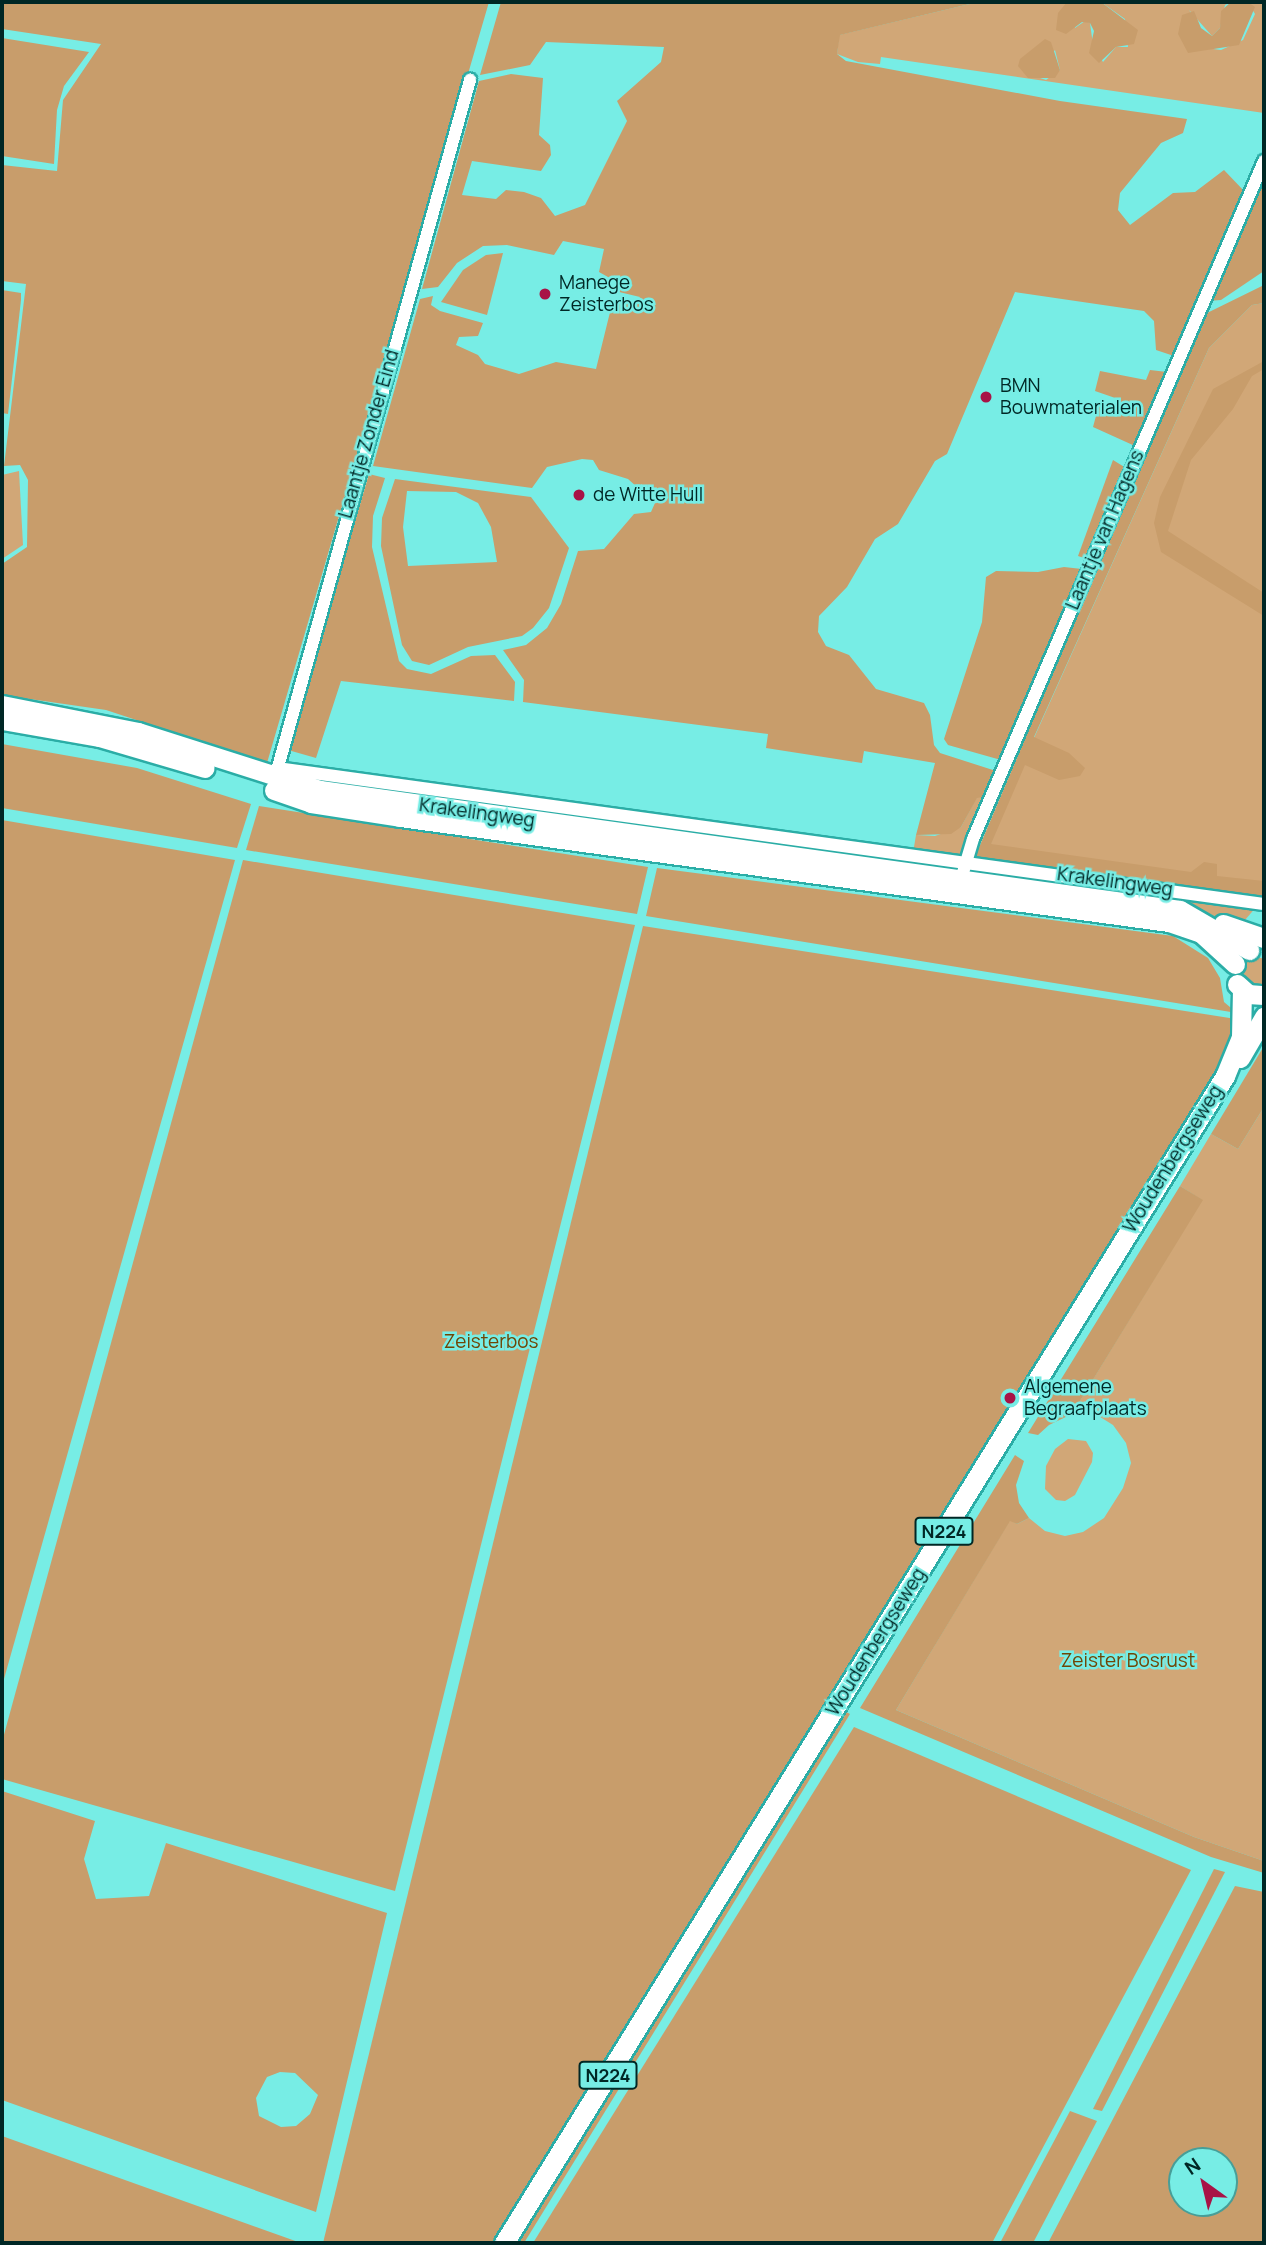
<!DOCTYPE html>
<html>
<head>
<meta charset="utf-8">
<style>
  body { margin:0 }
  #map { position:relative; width:1266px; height:2245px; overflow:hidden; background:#77ede5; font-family:Manrope,sans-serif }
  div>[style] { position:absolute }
  .green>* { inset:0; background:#d1a777 }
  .forest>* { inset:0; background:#c89d6b }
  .roads { filter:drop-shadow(2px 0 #2bada6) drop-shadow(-2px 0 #2bada6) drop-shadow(0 2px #2bada6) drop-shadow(0 -2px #2bada6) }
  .minor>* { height:12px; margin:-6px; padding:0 6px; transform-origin:6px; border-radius:6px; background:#fff }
  .primary>* { height:19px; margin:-9.5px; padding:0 9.5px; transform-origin:9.5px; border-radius:9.5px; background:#fff }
  .dots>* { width:19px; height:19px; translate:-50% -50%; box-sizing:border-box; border:4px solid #77ede5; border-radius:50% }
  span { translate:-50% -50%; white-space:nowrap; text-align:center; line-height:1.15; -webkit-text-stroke:5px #77ede5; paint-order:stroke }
  .shield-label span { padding:2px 5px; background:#77ede5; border:2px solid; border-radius:5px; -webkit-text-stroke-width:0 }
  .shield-label { font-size:18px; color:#002725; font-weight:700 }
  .poi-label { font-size:19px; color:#002725 }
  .left { translate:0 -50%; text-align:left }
  .street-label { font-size:19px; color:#002725 }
  .park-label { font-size:19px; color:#6f4505 }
  .frame { position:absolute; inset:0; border:4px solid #002725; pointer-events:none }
  .north { position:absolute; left:1168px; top:2147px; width:70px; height:70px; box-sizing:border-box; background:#77ede5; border:2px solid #479e98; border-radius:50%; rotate:326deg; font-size:19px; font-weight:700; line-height:28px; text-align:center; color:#002725 }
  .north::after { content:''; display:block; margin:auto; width:24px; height:32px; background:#a81346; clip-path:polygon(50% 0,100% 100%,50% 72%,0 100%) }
</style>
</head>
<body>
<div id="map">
  <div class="green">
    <i style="clip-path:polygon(evenodd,978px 2px,1067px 2px,1075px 28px,1085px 21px,1090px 23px,1093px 45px,1103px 62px,1116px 47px,1128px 47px,1125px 19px,1101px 2px,1231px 2px,1225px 5px,1220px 28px,1212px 36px,1189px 10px,1213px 49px,1221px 50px,1243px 40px,1255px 14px,1248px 2px,1264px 2px,1264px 113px,881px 57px,880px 64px,858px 62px,837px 54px,839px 35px,978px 2px,1055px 50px,1060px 70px,1046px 80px,1034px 76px,1055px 50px)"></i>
    <i style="clip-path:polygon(1264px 303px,1264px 898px,989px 859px,990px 845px,1034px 738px,1209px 348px,1252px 305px)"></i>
    <i style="clip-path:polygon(19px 471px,23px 545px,2px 559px,2px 475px)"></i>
    <i style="clip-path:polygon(987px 796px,960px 857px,913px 853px,916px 835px,935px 836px,961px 827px,977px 797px)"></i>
    <i style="clip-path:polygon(994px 869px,1257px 906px,1239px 927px,1187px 904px,992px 881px)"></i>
    <i style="clip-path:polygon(1258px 957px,1264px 959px,1264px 986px,1253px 987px,1242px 972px,1245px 963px)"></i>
    <i style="clip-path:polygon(1264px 1107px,1264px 1861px,1194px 1837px,896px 1710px,1010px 1520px,1017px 1524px,1029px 1518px,1045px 1531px,1065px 1536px,1083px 1532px,1104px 1518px,1123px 1488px,1131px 1463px,1126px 1443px,1113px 1425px,1097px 1415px,1072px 1414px,1202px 1200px,1180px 1186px,1211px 1134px,1238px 1149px)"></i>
    <i style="clip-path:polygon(1068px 1439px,1086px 1441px,1093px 1453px,1092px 1462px,1075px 1495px,1065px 1501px,1056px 1500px,1045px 1489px,1046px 1466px,1055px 1449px)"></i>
  </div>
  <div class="forest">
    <i style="clip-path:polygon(2px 2px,489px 2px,267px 763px,106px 710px,2px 695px,2px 564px,27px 547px,28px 480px,20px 465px,4px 466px,26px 284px,2px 281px,2px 165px,57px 171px,63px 100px,101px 44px,2px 29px)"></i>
    <i style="clip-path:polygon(501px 2px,978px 2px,840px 35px,837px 54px,846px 61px,1060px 101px,1187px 119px,1183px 133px,1161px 143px,1120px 193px,1118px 210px,1130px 225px,1173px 193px,1195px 192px,1224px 170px,1245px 192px,1174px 356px,1156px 350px,1154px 321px,1144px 311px,1015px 292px,947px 454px,935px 461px,898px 524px,875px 539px,847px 587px,819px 616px,818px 632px,826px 646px,849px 655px,876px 689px,924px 703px,930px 715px,934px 745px,940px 753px,996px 771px,987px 796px,977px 798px,961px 827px,951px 834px,916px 835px,935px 763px,864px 751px,862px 763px,766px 748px,768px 734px,523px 702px,524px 680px,503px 650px,526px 645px,547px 628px,561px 604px,578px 551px,604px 549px,634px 514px,651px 512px,655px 503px,628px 479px,599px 470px,593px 460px,582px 459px,547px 467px,532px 488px,373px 466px,420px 299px,433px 296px,431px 305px,440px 311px,483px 323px,478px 336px,459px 337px,456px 345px,478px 355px,485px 364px,519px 374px,556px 362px,596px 369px,613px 300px,634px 305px,640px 297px,615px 291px,617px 282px,599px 272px,604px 249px,563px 241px,554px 255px,507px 245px,483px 246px,457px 263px,438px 287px,422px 289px,479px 81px,511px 74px,543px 78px,539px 135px,550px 145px,551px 155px,541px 171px,472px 161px,462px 195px,496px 199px,506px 190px,524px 192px,541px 198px,555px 216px,585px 205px,627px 121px,617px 101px,661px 62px,664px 47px,546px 42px,530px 65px,480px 75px)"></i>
    <i style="clip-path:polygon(1067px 2px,1101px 2px,1138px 30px,1134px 44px,1116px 47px,1099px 63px,1089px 53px,1094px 31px,1090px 23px,1082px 22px,1066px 34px,1056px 30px,1058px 13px)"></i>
    <i style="clip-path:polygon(1231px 2px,1248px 2px,1255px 7px,1239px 45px,1188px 53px,1178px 34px,1182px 15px,1194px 11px,1201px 28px,1212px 36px,1220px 28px,1221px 11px)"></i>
    <i style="clip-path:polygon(2px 38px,89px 52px,64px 86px,57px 110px,54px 164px,2px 156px)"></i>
    <i style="clip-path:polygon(1045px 39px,1051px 42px,1060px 70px,1055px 78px,1028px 78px,1018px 66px,1020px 59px)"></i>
    <i style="clip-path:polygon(1264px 168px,1264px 271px,1221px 300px,1207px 301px)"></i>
    <i style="clip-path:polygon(503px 253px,487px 315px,441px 302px,463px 270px,486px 255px)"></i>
    <i style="clip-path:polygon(1264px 285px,1264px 303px,1252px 305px,1209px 348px,1034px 737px,1069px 753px,1085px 768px,1080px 776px,1059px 780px,1025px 765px,991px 844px,1191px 872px,1204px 862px,1217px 864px,1217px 876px,1264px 881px,1264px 898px,975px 857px,1205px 314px)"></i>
    <i style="clip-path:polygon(2px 290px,21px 293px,21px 300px,8px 414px,2px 413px)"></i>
    <i style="clip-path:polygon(1264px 361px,1264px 369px,1252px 376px,1233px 409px,1191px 460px,1168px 531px,1264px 593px,1264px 616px,1161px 552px,1154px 523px,1160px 497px,1213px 389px)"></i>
    <i style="clip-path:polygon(1150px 370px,1167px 372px,1135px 446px,1093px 427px,1100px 401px,1114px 405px,1121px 400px,1095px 391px,1100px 371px,1146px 380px)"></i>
    <i style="clip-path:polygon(1113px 460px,1126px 468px,1087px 559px,1078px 556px)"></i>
    <i style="clip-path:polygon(369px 474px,385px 478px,373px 516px,372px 547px,399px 661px,407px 669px,431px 674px,471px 656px,495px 655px,515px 682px,514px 701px,341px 681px,316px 758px,288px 750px)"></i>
    <i style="clip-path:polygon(evenodd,395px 479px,531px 497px,569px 548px,549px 608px,533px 628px,522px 636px,468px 647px,429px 665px,412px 661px,402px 645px,381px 546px,382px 518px,395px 479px,407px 491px,456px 492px,478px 503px,491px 527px,497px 562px,408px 566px,403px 527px,407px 491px)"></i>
    <i style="clip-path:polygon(1064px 567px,1082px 569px,1001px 760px,948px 745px,944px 739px,982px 622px,986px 577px,996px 571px,1038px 572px)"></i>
    <i style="clip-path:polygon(2px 744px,137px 768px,251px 804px,237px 848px,2px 808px)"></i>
    <i style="clip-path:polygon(259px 806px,648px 867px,637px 914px,246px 850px)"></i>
    <i style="clip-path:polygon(2px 820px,235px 860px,2px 1686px)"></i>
    <i style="clip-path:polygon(243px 860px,635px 925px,395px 1891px,2px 1779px,2px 1742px)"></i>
    <i style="clip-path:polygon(657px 868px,1173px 936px,1208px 958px,1220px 978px,1224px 1002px,1237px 1013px,646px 916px)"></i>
    <i style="clip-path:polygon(643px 926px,1236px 1019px,1232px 1047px,496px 2243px,323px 2243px)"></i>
    <i style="clip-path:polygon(1264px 1046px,1264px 1107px,1238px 1149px,1211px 1134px)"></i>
    <i style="clip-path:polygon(1180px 1186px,1203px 1200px,1072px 1414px,1049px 1425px,1038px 1435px,1028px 1433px)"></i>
    <i style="clip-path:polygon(1015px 1455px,1024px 1461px,1016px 1485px,1019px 1503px,1029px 1518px,1017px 1524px,1010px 1521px,896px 1710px,1194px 1837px,1264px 1861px,1264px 1873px,1211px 1857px,860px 1708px)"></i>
    <i style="clip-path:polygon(843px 1710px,850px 1714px,524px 2243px,517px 2243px)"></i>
    <i style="clip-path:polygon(854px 1727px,1191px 1870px,992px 2243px,533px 2243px)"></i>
    <i style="clip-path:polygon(evenodd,2px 1791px,95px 1821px,84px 1859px,96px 1899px,149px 1896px,166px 1843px,387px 1913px,316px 2212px,2px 2100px,2px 1791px,280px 2072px,295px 2073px,318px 2095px,310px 2114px,296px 2126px,281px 2127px,259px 2116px,256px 2098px,267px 2077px,280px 2072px)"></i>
    <i style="clip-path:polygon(1214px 1869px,1225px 1872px,1102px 2111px,1093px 2109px)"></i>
    <i style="clip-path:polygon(evenodd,1235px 1886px,1264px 1892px,1264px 2243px,1048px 2243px,1235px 1886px,1182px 2161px,1224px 2161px,1224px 2203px,1182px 2203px,1182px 2161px)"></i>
    <i style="clip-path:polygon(1070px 2111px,1097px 2121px,1033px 2243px,1000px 2243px)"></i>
    <i style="clip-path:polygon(2px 2136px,206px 2209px,301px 2243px,2px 2243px)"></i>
  </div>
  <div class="roads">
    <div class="minor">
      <i style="left:277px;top:768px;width:996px;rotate:7.85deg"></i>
      <i style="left:276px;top:774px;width:721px;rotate:-74.38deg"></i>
      <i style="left:959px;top:886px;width:49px;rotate:-73.4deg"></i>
      <i style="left:973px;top:839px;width:738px;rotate:-66.77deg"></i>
    </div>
    <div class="primary">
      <i style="left:2px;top:705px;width:139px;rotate:11.2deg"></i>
      <i style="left:138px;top:732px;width:191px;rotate:17.7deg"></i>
      <i style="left:320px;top:790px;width:868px;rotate:7.94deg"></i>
      <i style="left:1180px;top:910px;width:80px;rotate:30.1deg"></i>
      <i style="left:2px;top:720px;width:98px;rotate:9.9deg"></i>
      <i style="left:99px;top:737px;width:110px;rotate:16.3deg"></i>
      <i style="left:274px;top:790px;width:39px;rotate:19deg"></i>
      <i style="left:311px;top:803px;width:90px;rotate:8.9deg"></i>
      <i style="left:400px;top:817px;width:776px;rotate:7.78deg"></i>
      <i style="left:1169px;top:922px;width:34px;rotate:19deg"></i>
      <i style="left:1201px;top:933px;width:46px;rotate:42.4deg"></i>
      <i style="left:1223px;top:924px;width:43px;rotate:18.9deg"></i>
      <i style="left:1237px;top:984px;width:15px;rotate:42deg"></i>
      <i style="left:1248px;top:994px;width:16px;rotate:4deg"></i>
      <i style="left:1240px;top:1058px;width:48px;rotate:-59.7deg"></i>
      <i style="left:504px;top:2243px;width:1372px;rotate:-58.29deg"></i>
      <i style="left:1225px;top:1076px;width:42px;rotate:-67.7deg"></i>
      <i style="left:1241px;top:1037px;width:46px;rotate:-88.8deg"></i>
    </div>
  </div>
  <div class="dots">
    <i style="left:545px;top:294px;background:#a81346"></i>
    <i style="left:986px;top:397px;background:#a81346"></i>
    <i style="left:579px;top:495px;background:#a81346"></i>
    <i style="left:1010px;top:1398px;background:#a81346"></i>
  </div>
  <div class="shield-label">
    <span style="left:944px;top:1531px">N224</span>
    <span style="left:608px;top:2075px">N224</span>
  </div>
  <div class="poi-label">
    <span class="left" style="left:559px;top:294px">Manege<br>Zeisterbos</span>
    <span class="left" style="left:1000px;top:397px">BMN<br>Bouwmaterialen</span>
    <span class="left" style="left:593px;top:495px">de Witte Hull</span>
    <span class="left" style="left:1024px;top:1398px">Algemene<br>Begraafplaats</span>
  </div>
  <div class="street-label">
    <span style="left:369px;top:434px;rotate:-74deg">Laantje Zonder Eind</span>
    <span style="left:1105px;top:530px;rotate:-67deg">Laantje van Hagens</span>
    <span style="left:477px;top:813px;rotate:8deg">Krakelingweg</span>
    <span style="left:1115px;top:882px;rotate:8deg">Krakelingweg</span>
    <span style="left:1173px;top:1159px;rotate:-58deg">Woudenbergseweg</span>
    <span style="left:876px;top:1642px;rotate:-58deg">Woudenbergseweg</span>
  </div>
  <div class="park-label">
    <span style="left:491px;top:1342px">Zeisterbos</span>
    <span style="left:1128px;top:1661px">Zeister Bosrust</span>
  </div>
  <div class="frame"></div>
  <div class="north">N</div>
</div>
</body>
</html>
